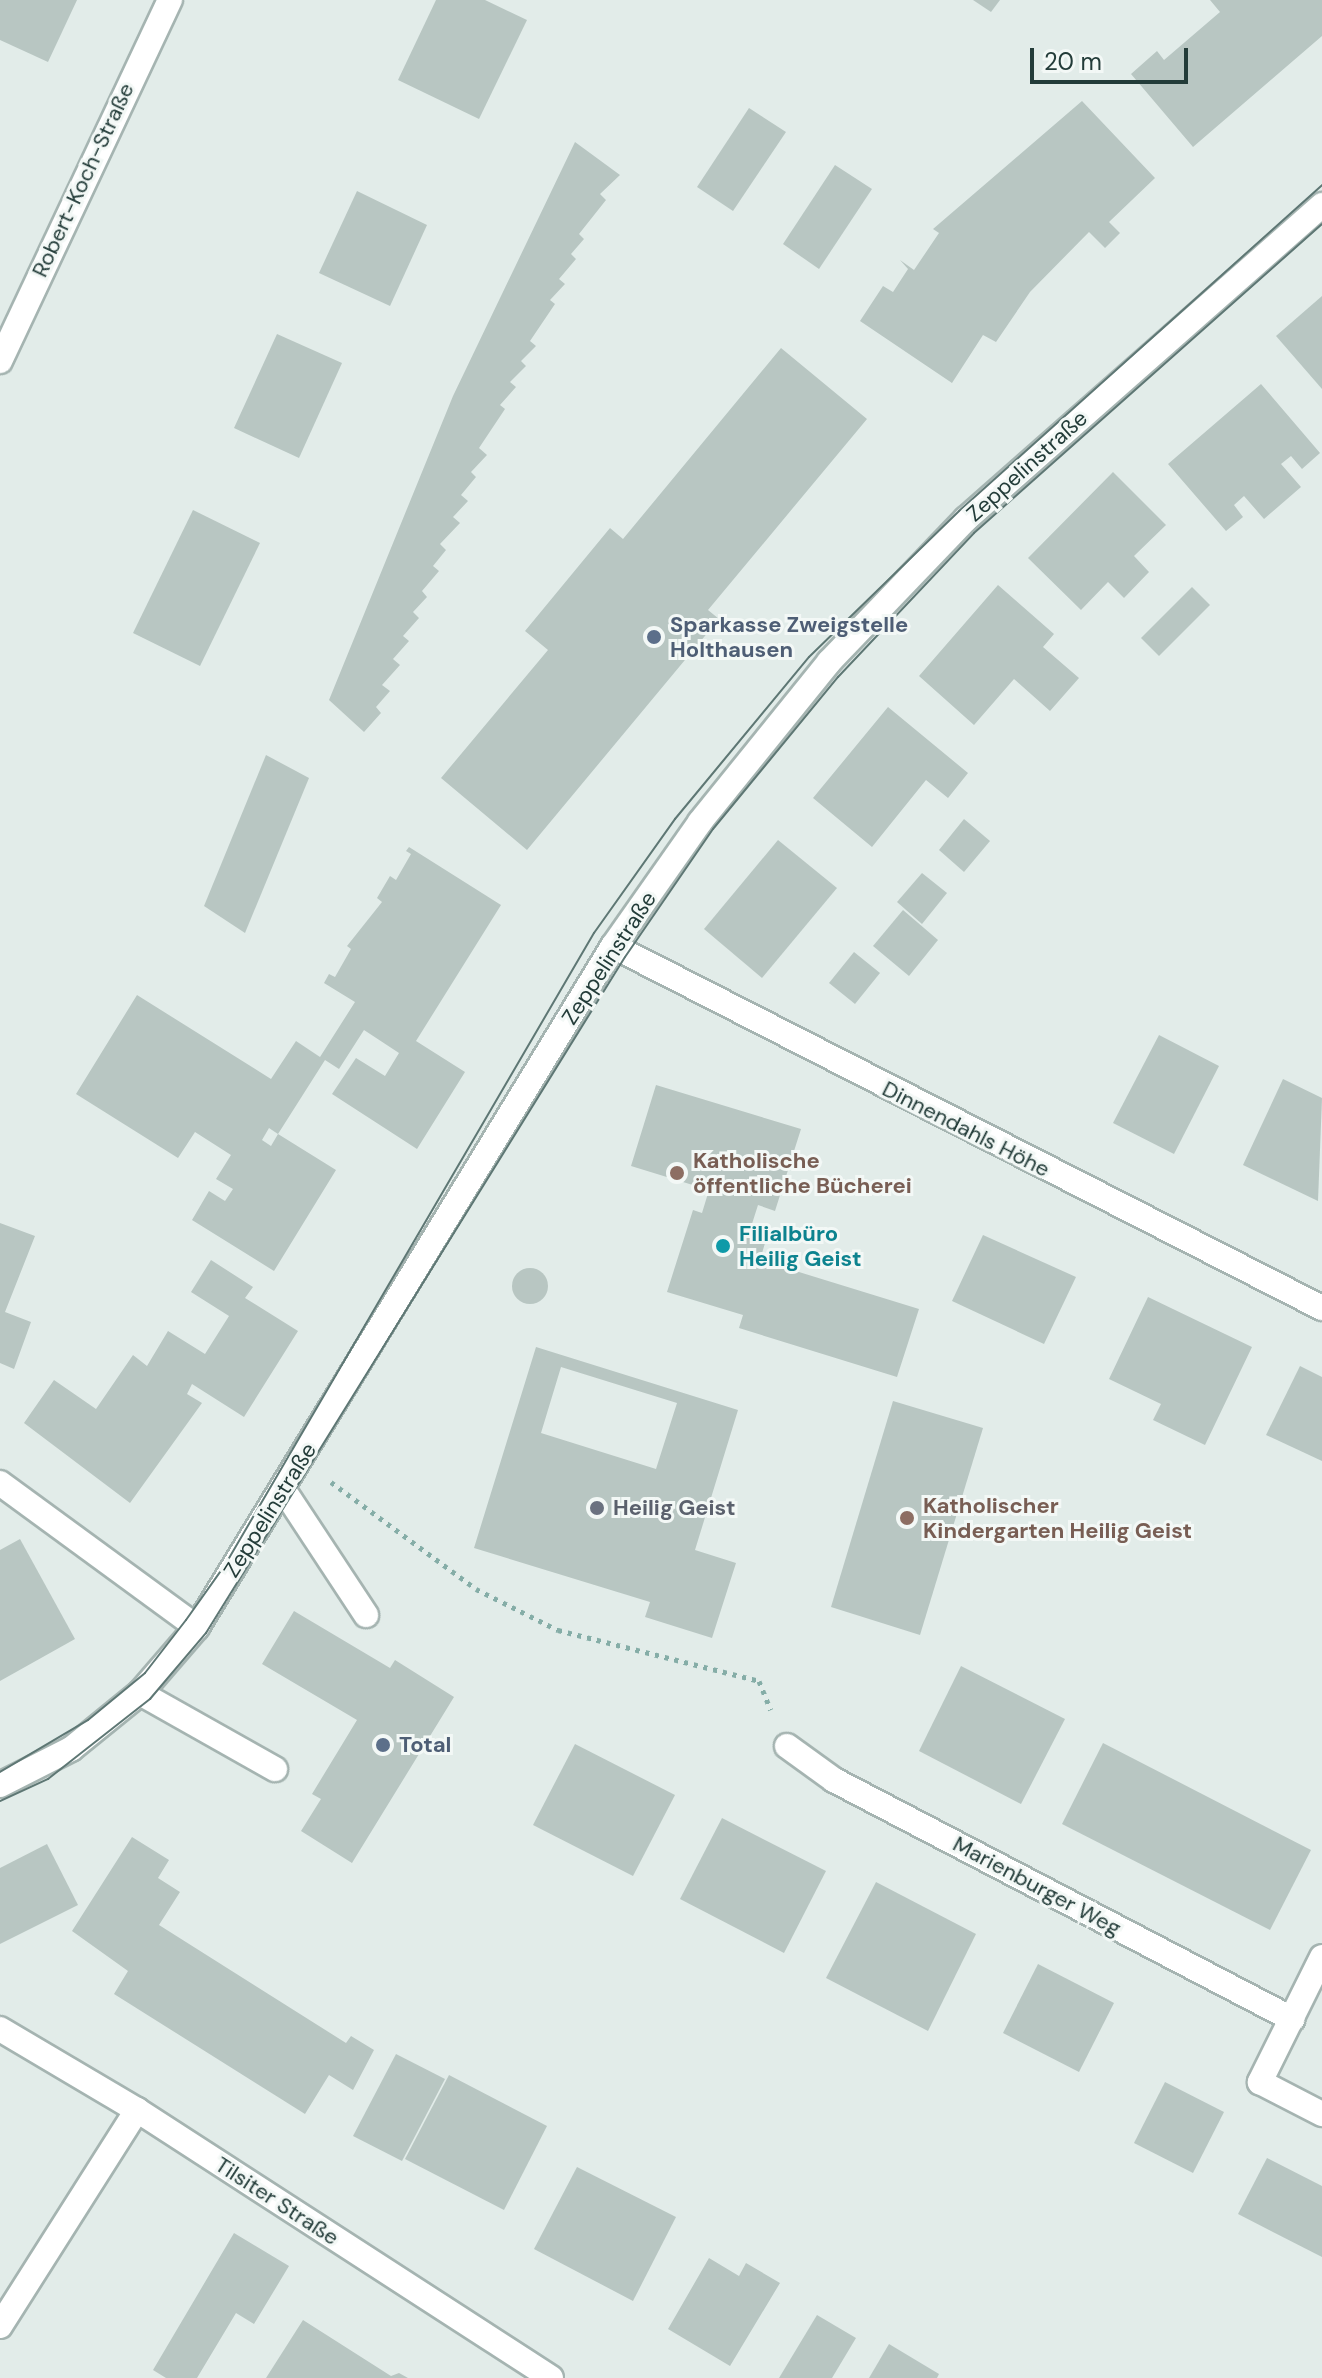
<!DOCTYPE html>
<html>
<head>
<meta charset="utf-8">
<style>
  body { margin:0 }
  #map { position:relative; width:1322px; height:2378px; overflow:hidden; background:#e2ece9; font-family:"DM Sans",sans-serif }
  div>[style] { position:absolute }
  .building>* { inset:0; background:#b8c6c2 }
  .round { border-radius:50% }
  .path>* { height:5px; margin-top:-2.5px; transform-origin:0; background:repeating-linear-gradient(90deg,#85ada7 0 4px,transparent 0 10px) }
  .roads { filter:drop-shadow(2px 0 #a5b4b1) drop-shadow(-2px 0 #a5b4b1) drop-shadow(0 2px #a5b4b1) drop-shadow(0 -2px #a5b4b1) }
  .service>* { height:24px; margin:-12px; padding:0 12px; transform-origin:12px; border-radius:12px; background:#fff }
  .minor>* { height:24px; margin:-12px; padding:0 12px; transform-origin:12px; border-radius:12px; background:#fff }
  .secondary>* { height:24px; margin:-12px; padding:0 12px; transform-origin:12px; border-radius:12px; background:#fff }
  .tram>* { height:2px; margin:-1px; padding:0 1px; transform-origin:1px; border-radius:1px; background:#5e7774 }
  .dots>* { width:22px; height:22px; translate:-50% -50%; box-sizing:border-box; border:4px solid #f3f8f6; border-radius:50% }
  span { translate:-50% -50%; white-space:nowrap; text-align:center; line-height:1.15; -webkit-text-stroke:6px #f3f8f6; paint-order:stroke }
  .street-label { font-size:22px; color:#233c39 }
  .service-label { font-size:22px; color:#4e5e75; font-weight:700 }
  .left { translate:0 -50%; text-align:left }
  .education-label { font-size:22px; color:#785e54; font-weight:700 }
  .culture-label { font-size:22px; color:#0d838f; font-weight:700 }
  .worship-label { font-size:22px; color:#5b616d; font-weight:700 }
  .scale { position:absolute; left:1030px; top:48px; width:158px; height:36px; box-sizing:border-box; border:4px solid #233c39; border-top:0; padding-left:10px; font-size:24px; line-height:28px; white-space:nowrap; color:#233c39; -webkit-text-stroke:6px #f3f8f6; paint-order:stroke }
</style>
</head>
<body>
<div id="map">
  <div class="building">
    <i style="clip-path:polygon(0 0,77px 0,48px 62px,0 40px)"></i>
    <i style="clip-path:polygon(436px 0,485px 0,527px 20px,479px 119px,398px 80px)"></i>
    <i style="clip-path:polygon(973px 0,1000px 0,991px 12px)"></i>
    <i style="clip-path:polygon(1210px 0,1322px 0,1322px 36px,1193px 147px,1131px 74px,1157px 51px,1164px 60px,1220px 12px)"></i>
    <i style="clip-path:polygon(1082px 101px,1155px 178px,1109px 222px,1120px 233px,1105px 248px,1089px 232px,1030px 292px,996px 342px,983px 335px,952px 383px,860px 321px,883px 286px,893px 292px,908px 269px,900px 260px,914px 270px,939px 233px,933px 229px)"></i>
    <i style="clip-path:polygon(749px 108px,786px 132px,733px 211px,697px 187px)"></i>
    <i style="clip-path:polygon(575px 142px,620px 175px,600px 194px,606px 200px,579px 234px,584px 239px,571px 254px,576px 259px,559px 279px,565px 284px,550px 300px,555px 304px,530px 341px,536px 346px,521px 361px,526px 366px,510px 382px,516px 387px,500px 405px,505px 409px,479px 448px,487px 455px,471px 472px,476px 477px,461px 495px,468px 501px,453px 517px,460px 523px,440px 544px,446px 550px,433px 566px,439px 571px,422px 591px,427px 597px,413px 612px,419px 618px,403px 636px,409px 641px,393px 659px,400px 665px,382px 685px,390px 691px,376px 707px,381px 713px,364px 732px,329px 700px,453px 396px)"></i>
    <i style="clip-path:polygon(835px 165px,872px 189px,819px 269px,783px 244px)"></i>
    <i style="clip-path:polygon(357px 191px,427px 225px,390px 306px,319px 273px)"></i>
    <i style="clip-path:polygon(1322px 296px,1322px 389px,1276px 336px)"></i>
    <i style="clip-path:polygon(277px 334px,342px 363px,299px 458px,234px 428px)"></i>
    <i style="clip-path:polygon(781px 348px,867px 419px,708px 610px,719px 619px,527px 850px,441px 778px,548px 650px,525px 631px,610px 528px,623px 539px)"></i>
    <i style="clip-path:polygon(1261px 384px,1320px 453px,1302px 469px,1291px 456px,1281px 464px,1301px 487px,1264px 519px,1244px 496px,1234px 505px,1243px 517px,1226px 531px,1168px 464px)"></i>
    <i style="clip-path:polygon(1113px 472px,1166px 525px,1134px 556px,1149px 572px,1124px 598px,1108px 582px,1081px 610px,1028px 558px)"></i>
    <i style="clip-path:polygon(193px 510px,260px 543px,200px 666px,133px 633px)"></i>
    <i style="clip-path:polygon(998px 585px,1054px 634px,1043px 647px,1079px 678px,1050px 711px,1014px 679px,974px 725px,919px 676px)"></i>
    <i style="clip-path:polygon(1192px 587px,1210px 605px,1159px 656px,1141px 638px)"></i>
    <i style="clip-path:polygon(888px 707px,968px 773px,948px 798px,926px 780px,872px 847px,813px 798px)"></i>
    <i style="clip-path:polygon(266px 755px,309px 778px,245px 933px,204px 906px)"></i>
    <i style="clip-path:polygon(964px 819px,990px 841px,964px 872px,939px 850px)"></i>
    <i style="clip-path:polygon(778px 840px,837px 888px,762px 978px,704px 929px)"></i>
    <i style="clip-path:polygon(409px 847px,501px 905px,416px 1041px,465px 1072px,417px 1149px,332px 1094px,356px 1058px,385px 1076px,399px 1053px,364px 1030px,339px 1069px,325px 1060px,278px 1134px,269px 1128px,262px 1140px,271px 1146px,278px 1134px,336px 1170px,274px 1271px,192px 1220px,209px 1191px,225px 1201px,233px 1189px,216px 1179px,231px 1155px,195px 1132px,178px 1158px,76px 1094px,137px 995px,271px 1079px,296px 1041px,320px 1057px,355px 1002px,324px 983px,329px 974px,335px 977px,351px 949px,347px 946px,382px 902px,377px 898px,390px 876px,396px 880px,411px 854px,406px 851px)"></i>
    <i style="clip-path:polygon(922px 873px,947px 893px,922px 924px,897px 902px)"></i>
    <i style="clip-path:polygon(903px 910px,938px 940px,909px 976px,873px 946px)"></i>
    <i style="clip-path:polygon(854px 952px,880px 973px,855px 1004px,829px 983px)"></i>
    <i style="clip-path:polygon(1159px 1035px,1219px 1066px,1174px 1154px,1113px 1123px)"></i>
    <i style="clip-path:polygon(1283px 1079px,1322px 1098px,1318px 1201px,1243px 1165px)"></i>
    <i style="clip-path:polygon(656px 1085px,801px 1129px,775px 1211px,758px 1205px,751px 1227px,768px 1233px,760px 1260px,919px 1309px,897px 1377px,739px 1328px,743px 1315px,667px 1292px,693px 1210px,702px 1213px,709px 1190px,631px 1166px)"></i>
    <i style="clip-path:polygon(0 1223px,35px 1236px,5px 1312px,31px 1322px,14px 1369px,0 1363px)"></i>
    <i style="clip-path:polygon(983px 1235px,1076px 1277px,1044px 1344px,952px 1301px)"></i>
    <i style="clip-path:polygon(211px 1260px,253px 1287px,245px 1298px,298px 1331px,244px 1417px,192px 1384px,187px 1394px,202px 1403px,130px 1503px,24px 1423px,54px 1380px,96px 1409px,133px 1355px,147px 1366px,168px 1331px,205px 1354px,229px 1316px,191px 1292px)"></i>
    <i class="round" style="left:512px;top:1268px;width:36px;height:36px"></i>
    <i style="clip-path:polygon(1148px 1297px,1252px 1347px,1205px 1445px,1153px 1420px,1161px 1404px,1109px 1379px)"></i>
    <i style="clip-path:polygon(evenodd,536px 1347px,738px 1410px,695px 1550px,736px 1563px,712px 1638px,645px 1617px,650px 1602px,474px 1548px,536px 1347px,561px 1367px,677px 1403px,656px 1469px,541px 1433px,561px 1367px)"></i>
    <i style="clip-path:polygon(1300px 1366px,1322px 1377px,1322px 1461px,1266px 1435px)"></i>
    <i style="clip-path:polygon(893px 1401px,983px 1428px,920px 1635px,831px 1607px)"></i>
    <i style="clip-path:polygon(20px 1539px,75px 1639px,0 1681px,0 1550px)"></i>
    <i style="clip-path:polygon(294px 1611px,390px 1668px,395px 1660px,454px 1697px,352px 1863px,301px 1831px,321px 1799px,312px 1794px,357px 1720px,262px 1664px)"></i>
    <i style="clip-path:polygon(961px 1666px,1065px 1719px,1021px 1804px,919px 1751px)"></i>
    <i style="clip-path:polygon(1103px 1743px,1311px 1850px,1270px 1930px,1062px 1824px)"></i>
    <i style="clip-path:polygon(575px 1744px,675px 1795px,633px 1876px,533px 1825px)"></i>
    <i style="clip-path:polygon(722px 1818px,826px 1871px,784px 1953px,680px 1899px)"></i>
    <i style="clip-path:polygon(132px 1837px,169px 1860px,158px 1878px,180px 1892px,159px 1925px,346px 2043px,351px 2036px,374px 2050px,353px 2090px,329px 2075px,305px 2114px,114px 1994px,128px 1971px,72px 1931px)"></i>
    <i style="clip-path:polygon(47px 1844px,78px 1905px,0 1944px,0 1868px)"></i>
    <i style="clip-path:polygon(876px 1882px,976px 1934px,928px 2031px,826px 1978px)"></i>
    <i style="clip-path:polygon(1038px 1964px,1114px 2003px,1079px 2072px,1003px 2033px)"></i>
    <i style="clip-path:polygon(396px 2054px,445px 2079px,402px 2161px,353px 2136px)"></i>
    <i style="clip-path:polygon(449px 2075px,547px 2126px,504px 2210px,405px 2159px)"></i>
    <i style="clip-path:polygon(1165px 2082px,1224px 2112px,1193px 2173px,1134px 2143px)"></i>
    <i style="clip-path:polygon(1267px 2158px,1322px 2186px,1322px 2257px,1238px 2214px)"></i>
    <i style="clip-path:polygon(577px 2167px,676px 2217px,633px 2301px,534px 2249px)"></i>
    <i style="clip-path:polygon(234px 2233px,289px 2266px,254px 2324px,236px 2313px,197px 2378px,166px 2378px,153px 2370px)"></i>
    <i style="clip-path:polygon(709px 2258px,739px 2276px,746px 2263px,780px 2283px,730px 2366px,668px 2329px)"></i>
    <i style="clip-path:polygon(817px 2315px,856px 2338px,832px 2378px,779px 2378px)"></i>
    <i style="clip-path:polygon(303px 2320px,391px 2376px,399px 2373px,408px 2378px,266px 2378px)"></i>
    <i style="clip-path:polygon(889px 2344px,939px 2374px,937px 2378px,869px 2378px)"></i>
  </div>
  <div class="path">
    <i style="left:331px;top:1482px;width:180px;rotate:36.4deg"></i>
    <i style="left:476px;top:1589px;width:92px;rotate:26.6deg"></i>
    <i style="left:558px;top:1630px;width:207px;rotate:14.2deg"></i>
    <i style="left:759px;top:1681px;width:31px;rotate:68deg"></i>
  </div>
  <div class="roads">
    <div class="service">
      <i style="left:0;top:1483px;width:244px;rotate:36.2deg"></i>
      <i style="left:283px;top:1489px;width:151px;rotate:56.6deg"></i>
      <i style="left:140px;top:1693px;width:155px;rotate:29.4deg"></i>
    </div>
    <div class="minor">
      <i style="left:0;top:361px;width:399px;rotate:-64.8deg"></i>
      <i style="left:613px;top:946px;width:796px;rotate:27.05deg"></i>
      <i style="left:787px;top:1746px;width:58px;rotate:35.9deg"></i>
      <i style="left:834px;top:1780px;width:517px;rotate:27.56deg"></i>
      <i style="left:1322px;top:1957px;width:140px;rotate:116.4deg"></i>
      <i style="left:1260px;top:2082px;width:70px;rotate:27.3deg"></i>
      <i style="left:0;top:2029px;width:159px;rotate:30.6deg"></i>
      <i style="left:137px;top:2110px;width:493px;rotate:32.9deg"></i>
      <i style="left:0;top:2326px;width:256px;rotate:-57.6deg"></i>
    </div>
    <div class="secondary">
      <i style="left:0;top:1785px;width:80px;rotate:-26.9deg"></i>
      <i style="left:71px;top:1749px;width:89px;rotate:-39.1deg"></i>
      <i style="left:140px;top:1693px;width:87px;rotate:-49.2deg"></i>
      <i style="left:197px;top:1627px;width:798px;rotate:-58.58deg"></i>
      <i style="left:613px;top:946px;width:151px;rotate:-54.9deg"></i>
      <i style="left:700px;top:822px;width:206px;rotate:-51.1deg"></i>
      <i style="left:829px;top:662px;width:198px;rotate:-46.2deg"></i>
      <i style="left:966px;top:519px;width:475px;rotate:-41.4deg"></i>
    </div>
  </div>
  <div class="tram">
    <i style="left:0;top:1772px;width:102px;rotate:-30.6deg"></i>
    <i style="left:88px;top:1720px;width:74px;rotate:-39.5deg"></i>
    <i style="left:145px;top:1673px;width:67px;rotate:-52.3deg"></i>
    <i style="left:186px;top:1620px;width:67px;rotate:-54.7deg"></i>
    <i style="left:225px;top:1565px;width:732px;rotate:-59.72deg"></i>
    <i style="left:594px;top:933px;width:140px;rotate:-54.6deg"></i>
    <i style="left:675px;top:819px;width:210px;rotate:-50.4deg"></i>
    <i style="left:809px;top:657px;width:209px;rotate:-44.2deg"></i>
    <i style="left:959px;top:511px;width:488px;rotate:-41.9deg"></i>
    <i style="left:0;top:1801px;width:53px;rotate:-24.6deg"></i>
    <i style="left:48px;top:1779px;width:130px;rotate:-38.1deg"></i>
    <i style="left:150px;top:1699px;width:87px;rotate:-49.7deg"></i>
    <i style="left:206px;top:1633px;width:795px;rotate:-58.21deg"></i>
    <i style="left:625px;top:957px;width:155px;rotate:-55.5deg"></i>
    <i style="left:713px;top:829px;width:197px;rotate:-50.6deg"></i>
    <i style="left:838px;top:677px;width:198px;rotate:-46.6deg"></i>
    <i style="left:974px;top:533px;width:465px;rotate:-41.6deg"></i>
  </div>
  <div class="dots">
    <i style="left:654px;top:637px;background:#5c6f8a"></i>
    <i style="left:677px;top:1173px;background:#8d6e63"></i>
    <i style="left:723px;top:1246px;background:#0f9aa8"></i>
    <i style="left:597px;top:1508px;background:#6b7280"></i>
    <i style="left:907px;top:1518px;background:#8d6e63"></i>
    <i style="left:383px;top:1745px;background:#5c6f8a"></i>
  </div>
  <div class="street-label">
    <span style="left:83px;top:180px;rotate:-65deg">Robert-Koch-Straße</span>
    <span style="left:1027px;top:466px;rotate:-42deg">Zeppelinstraße</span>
    <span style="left:609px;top:958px;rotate:-57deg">Zeppelinstraße</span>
    <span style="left:966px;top:1129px;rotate:27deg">Dinnendahls Höhe</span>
    <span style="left:270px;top:1510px;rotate:-58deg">Zeppelinstraße</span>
    <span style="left:1037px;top:1886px;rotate:28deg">Marienburger Weg</span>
    <span style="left:277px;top:2201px;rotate:33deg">Tilsiter Straße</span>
  </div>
  <div class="service-label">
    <span class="left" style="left:670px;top:637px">Sparkasse Zweigstelle<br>Holthausen</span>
    <span class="left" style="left:399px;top:1745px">Total</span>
  </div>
  <div class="education-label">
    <span class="left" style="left:693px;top:1173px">Katholische<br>öffentliche Bücherei</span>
    <span class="left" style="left:923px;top:1518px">Katholischer<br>Kindergarten Heilig Geist</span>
  </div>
  <div class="culture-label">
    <span class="left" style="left:739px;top:1246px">Filialbüro<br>Heilig Geist</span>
  </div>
  <div class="worship-label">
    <span class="left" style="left:613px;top:1508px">Heilig Geist</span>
  </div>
  <div class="scale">20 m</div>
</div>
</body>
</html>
